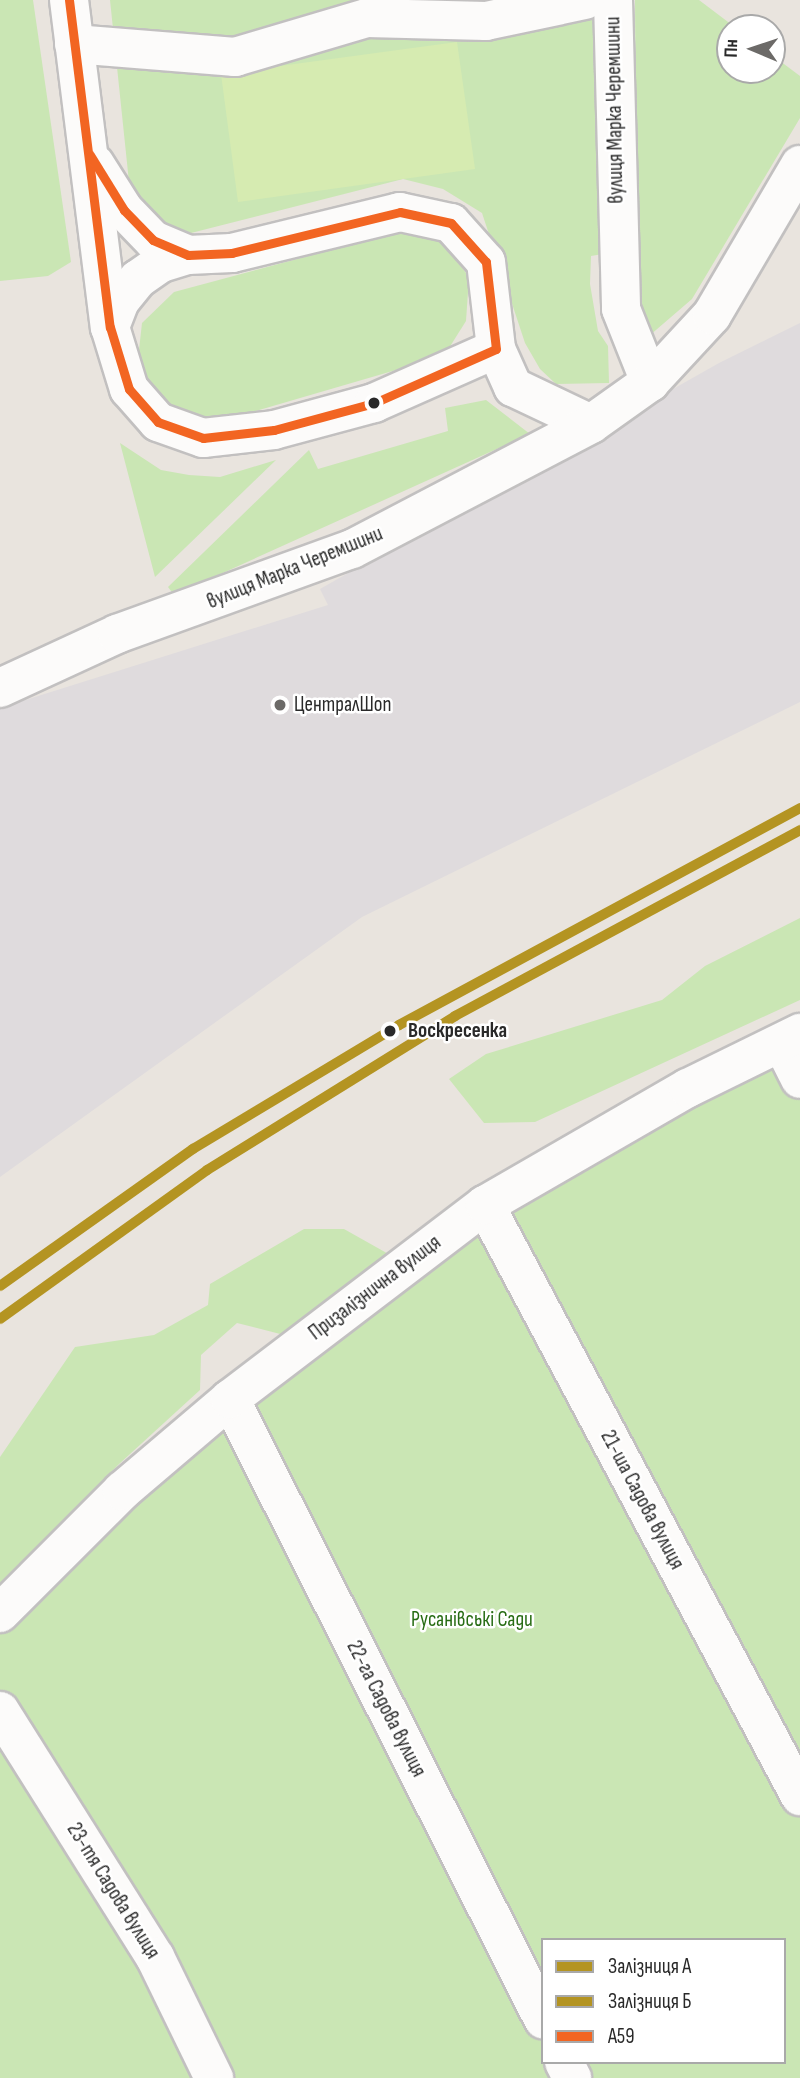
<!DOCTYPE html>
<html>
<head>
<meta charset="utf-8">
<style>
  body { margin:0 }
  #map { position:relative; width:800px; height:2078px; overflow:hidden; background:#e9e4de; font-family:"Sofia Sans Condensed",sans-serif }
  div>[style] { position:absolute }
  .industrial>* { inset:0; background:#dfdbdd }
  .green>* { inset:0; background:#cae6b4 }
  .pitch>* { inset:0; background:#d6ebb1 }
  .roads { filter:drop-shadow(2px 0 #c2c0c0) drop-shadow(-2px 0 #c2c0c0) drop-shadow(0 2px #c2c0c0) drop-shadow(0 -2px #c2c0c0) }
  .minor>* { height:38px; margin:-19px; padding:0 19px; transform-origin:19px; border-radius:19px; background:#fcfbfa }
  .bus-1>* { height:9px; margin:-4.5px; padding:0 4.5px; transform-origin:4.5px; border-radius:4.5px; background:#f26522 }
  .rail-1>* { height:10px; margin:-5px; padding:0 5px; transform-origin:5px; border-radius:5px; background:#b49422 }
  .rail-2>* { height:10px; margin:-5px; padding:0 5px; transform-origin:5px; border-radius:5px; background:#b49422 }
  .dots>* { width:19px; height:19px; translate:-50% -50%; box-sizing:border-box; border:4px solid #fff; border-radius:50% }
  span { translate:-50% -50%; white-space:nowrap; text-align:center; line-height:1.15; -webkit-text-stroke:5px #fff; paint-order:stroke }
  .street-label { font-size:21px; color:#292929 }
  .poi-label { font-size:21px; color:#292929 }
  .left { translate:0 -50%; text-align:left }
  .stop-label { font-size:21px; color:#292929; font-weight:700 }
  .park-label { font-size:21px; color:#276c14 }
  .legend { position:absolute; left:541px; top:1938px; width:245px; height:126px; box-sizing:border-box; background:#fff; border:2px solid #a9a9a9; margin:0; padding:9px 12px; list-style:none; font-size:21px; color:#292929 }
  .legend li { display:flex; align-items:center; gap:14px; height:35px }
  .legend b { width:35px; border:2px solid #a9a9a9 }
  .north { position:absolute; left:716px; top:14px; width:70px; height:70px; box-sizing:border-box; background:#fff; border:2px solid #a9a9a9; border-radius:50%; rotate:272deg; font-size:19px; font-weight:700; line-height:28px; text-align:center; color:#292929 }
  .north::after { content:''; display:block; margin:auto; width:24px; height:32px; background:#6c6a68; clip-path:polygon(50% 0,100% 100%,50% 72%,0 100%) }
</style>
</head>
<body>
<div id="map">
  <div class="industrial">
    <i style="clip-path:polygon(800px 323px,800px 702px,362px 917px,0 1177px,0 708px,328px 605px,320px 589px,719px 363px)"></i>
  </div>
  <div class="green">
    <i style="clip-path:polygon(0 0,33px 0,71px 262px,48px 276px,0 281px)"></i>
    <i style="clip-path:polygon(110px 0,600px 0,603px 254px,591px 256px,590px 284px,598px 331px,608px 346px,609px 383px,556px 384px,540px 369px,525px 343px,482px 213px,443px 189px,403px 179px,191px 233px,160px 221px,129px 182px)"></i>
    <i style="clip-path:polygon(635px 0,699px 0,736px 28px,730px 28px,730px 70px,772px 70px,772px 55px,800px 76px,800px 118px,692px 299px,649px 336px,637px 294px)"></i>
    <i style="clip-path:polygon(402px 231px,444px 243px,469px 277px,466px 321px,444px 356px,204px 426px,162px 408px,137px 368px,142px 323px,174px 292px)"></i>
    <i style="clip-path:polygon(486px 400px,530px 434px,174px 595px,168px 587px,309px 450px,318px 469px,448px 431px,445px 408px)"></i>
    <i style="clip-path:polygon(120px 443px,161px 470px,189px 475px,220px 477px,276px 460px,155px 577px)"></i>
    <i style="clip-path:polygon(800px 918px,800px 1000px,535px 1122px,484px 1123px,449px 1079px,486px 1054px,662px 1000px,705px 966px)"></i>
    <i style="clip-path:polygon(evenodd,800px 1027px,800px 2078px,0 2078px,0 1621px,474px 1212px,800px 1027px,543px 1940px,784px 1940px,784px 2062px,543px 2062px,543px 1940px)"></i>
    <i style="clip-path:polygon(304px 1229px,344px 1229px,392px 1256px,288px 1336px,237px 1323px,201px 1355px,200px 1390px,118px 1465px,0 1588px,0 1457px,75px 1347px,154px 1335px,208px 1305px,210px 1284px)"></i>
  </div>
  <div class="pitch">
    <i style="clip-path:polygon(457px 42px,475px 169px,238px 202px,221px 74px)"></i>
  </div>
  <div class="roads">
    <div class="minor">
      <i style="left:69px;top:0;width:330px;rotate:82.9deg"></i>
      <i style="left:110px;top:327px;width:65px;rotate:73deg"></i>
      <i style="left:129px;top:389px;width:44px;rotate:48.7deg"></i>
      <i style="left:158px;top:422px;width:48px;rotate:19.6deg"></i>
      <i style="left:203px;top:438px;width:71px;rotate:-6.4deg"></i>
      <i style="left:274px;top:430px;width:104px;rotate:-15.1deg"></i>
      <i style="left:374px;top:403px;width:133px;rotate:-23.9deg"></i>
      <i style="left:613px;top:0;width:309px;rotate:88.5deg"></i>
      <i style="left:621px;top:309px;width:79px;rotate:68.3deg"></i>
      <i style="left:74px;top:44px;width:162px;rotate:4.6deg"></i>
      <i style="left:235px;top:57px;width:138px;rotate:-16.5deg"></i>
      <i style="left:367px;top:18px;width:119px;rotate:1.4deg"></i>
      <i style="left:486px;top:21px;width:101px;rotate:-12deg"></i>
      <i style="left:95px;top:164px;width:54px;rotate:57.8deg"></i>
      <i style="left:124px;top:210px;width:42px;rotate:46deg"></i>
      <i style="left:153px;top:240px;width:38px;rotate:23deg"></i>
      <i style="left:110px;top:327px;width:28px;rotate:-69deg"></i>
      <i style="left:120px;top:301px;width:28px;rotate:-51deg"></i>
      <i style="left:138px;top:279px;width:28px;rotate:-35deg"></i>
      <i style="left:161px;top:263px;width:28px;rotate:-17deg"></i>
      <i style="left:188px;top:255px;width:44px;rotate:-2.6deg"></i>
      <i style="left:232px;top:253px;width:173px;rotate:-13.7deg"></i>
      <i style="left:400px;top:212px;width:52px;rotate:12.2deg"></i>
      <i style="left:451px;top:223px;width:52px;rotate:48.1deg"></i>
      <i style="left:486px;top:262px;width:88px;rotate:83.4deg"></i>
      <i style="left:496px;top:349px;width:42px;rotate:65.9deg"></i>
      <i style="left:513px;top:387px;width:86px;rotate:25.4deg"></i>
      <i style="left:0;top:688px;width:129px;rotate:-24.8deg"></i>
      <i style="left:117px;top:634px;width:250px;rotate:-19.9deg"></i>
      <i style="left:352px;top:549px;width:270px;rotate:-27.6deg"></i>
      <i style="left:591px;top:424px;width:72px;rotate:-35.4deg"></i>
      <i style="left:650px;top:382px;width:91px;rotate:-47.2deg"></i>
      <i style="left:712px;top:315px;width:174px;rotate:-59.6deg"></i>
      <i style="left:782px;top:1043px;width:40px;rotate:63.4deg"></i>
      <i style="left:485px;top:1205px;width:670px;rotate:61.94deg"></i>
      <i style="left:230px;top:1399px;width:695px;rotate:63.21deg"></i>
      <i style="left:0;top:1613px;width:173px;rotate:-45deg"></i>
      <i style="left:122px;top:1491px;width:142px;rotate:-40.4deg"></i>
      <i style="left:230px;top:1399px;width:320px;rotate:-37.3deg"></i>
      <i style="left:485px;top:1205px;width:234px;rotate:-30deg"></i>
      <i style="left:688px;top:1088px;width:125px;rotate:-26.2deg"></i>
      <i style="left:0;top:1711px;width:291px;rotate:57.8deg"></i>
      <i style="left:155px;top:1957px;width:135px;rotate:64deg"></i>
      <i style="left:564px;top:2062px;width:18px;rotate:63deg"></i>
    </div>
  </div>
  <div class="bus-1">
    <i style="left:69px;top:0;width:330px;rotate:82.9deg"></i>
    <i style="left:110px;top:327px;width:65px;rotate:73deg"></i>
    <i style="left:129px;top:389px;width:44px;rotate:48.7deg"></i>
    <i style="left:158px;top:422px;width:48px;rotate:19.6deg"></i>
    <i style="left:203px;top:438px;width:71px;rotate:-6.4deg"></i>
    <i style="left:274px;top:430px;width:104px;rotate:-15.1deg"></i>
    <i style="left:374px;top:403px;width:133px;rotate:-23.9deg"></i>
    <i style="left:496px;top:349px;width:88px;rotate:-96.6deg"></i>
    <i style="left:486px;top:262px;width:52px;rotate:-131.9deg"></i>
    <i style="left:451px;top:223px;width:52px;rotate:-167.8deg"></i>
    <i style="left:400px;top:212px;width:173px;rotate:166.3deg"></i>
    <i style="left:232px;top:253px;width:44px;rotate:177.4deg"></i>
    <i style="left:188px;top:255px;width:38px;rotate:-157deg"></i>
    <i style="left:153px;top:240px;width:42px;rotate:-134deg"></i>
    <i style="left:124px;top:210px;width:65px;rotate:-121.7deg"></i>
  </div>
  <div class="rail-1">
    <i style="left:0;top:1319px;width:255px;rotate:-35.7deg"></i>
    <i style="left:207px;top:1170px;width:292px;rotate:-31.8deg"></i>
    <i style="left:455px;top:1016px;width:392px;rotate:-28.3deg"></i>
  </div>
  <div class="rail-2">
    <i style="left:0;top:1286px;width:237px;rotate:-35.4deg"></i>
    <i style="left:193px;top:1149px;width:240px;rotate:-31deg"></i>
    <i style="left:399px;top:1025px;width:456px;rotate:-28.4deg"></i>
  </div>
  <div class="dots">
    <i style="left:374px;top:403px;background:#292929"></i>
    <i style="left:280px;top:705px;background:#6c6a68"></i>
    <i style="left:390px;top:1031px;background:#292929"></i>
  </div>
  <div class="street-label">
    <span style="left:615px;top:110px;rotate:-91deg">вулиця Марка Черемшини</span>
    <span style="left:295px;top:568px;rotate:-22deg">вулиця Марка Черемшини</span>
    <span style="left:375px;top:1288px;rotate:-37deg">Призалізнична вулиця</span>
    <span style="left:642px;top:1500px;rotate:62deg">21-ша Садова вулиця</span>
    <span style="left:386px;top:1709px;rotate:63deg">22-га Садова вулиця</span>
    <span style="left:113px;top:1891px;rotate:58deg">23-тя Садова вулиця</span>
  </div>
  <div class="poi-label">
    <span class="left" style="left:294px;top:705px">ЦентралШоп</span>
  </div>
  <div class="stop-label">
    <span class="left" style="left:408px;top:1031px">Воскресенка</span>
  </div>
  <div class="park-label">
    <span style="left:472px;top:1620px">Русанівські Сади</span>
  </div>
  <ul class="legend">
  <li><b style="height:9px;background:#b49422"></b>Залізниця A</li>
  <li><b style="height:9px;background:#b49422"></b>Залізниця Б</li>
  <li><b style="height:9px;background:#f26522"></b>А59</li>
  </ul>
  <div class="north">Пн</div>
</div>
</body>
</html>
